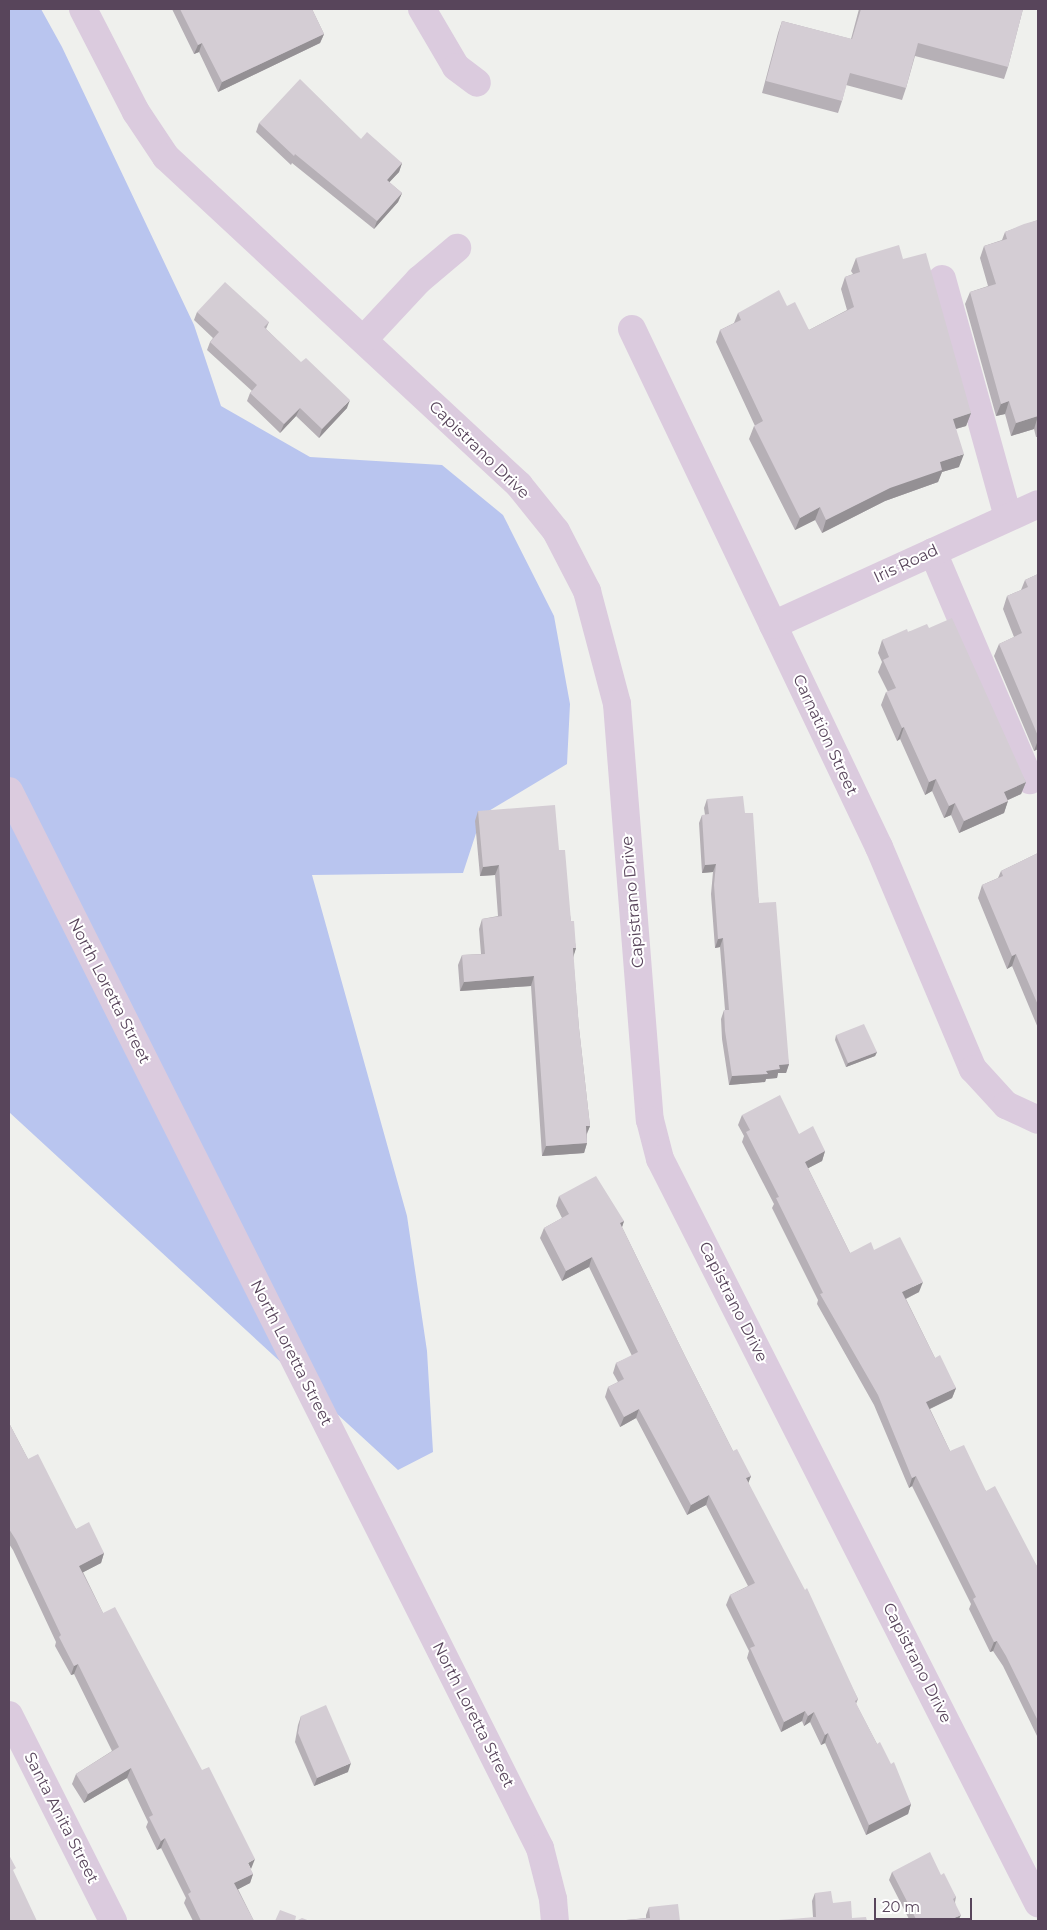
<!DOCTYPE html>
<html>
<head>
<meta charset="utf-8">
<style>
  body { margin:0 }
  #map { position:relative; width:1047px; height:1930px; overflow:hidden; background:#eff0ed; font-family:Montserrat,sans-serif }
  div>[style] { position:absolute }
  .green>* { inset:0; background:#b9c5ef }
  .minor>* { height:28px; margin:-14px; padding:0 14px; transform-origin:14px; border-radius:14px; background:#dbcbde }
  .wall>* { inset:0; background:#b6b0b6 }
  .shaded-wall>* { inset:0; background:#949094 }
  .building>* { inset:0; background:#d4cdd4 }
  span { translate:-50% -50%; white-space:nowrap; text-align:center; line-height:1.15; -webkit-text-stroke:4px #fff; paint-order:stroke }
  .street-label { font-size:16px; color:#58455b }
  .frame { position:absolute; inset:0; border:10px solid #58455b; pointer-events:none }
  .scale { position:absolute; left:874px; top:1898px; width:98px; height:22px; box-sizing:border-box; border:2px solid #58455b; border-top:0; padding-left:6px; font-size:15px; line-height:18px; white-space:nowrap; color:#58455b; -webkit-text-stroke:4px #fff; paint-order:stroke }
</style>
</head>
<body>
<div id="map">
  <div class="green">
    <i style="clip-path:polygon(9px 9px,41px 9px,62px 47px,194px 325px,221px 406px,310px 457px,442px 465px,503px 515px,554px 616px,570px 704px,567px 764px,482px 815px,463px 873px,312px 875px,407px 1216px,427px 1351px,433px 1452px,398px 1470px,9px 1112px)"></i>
  </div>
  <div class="minor">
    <i style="left:83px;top:9px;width:116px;rotate:62.8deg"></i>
    <i style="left:136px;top:112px;width:54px;rotate:56.3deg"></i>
    <i style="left:166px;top:157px;width:482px;rotate:42.9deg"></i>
    <i style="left:519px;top:485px;width:59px;rotate:51.2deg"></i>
    <i style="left:556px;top:531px;width:68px;rotate:62.7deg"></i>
    <i style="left:587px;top:591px;width:117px;rotate:75.1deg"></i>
    <i style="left:617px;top:704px;width:417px;rotate:85.5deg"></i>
    <i style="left:650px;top:1120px;width:40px;rotate:75.6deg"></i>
    <i style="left:660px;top:1159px;width:835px;rotate:63.07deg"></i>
    <i style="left:422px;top:9px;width:67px;rotate:59.6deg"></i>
    <i style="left:456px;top:67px;width:26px;rotate:37deg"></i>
    <i style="left:942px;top:279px;width:247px;rotate:74.5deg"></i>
    <i style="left:632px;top:329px;width:574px;rotate:64.51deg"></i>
    <i style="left:879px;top:847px;width:241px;rotate:67.1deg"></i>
    <i style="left:973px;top:1069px;width:49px;rotate:47.5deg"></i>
    <i style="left:1006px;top:1105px;width:35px;rotate:25deg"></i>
    <i style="left:364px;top:339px;width:81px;rotate:-47deg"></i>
    <i style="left:419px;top:280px;width:50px;rotate:-40.1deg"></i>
    <i style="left:933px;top:552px;width:248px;rotate:67deg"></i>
    <i style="left:773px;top:625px;width:291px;rotate:-24.5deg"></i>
    <i style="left:9px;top:791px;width:1183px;rotate:63.33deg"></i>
    <i style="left:540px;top:1848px;width:53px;rotate:75.7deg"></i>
    <i style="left:553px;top:1899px;width:22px;rotate:85deg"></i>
    <i style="left:9px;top:1715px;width:231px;rotate:63.2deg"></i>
  </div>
  <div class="wall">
    <i style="clip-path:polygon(172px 9px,312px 9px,324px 34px,320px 43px,218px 92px,199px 52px,194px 54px)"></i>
    <i style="clip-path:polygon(859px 9px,1023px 9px,1008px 67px,1004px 79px,915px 56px,906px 88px,902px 100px,846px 85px,842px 101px,838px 113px,762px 93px,778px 33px,782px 21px,851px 39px)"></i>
    <i style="clip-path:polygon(259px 123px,361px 139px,402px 163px,399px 172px,389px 182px,402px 193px,398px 202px,374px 229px,292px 163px,291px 165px,256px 132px)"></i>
    <i style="clip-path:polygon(1038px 220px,1038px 437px,1036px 437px,1034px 429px,1011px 436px,1005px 414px,996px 416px,965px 304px,970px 292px,988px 286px,980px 258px,984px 246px,1002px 240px,1005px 232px)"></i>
    <i style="clip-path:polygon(856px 258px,903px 259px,971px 413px,966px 426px,956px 429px,959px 467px,942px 472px,938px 482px,885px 501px,822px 533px,815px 520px,795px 530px,749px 439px,754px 426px,755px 426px,716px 342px,720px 330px,734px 323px,738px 313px,787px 306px,809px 330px,847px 310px,841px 289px,845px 277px,853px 274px,851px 271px)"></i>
    <i style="clip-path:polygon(197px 312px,269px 322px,266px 329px,347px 408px,319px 438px,296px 416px,280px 433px,247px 401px,250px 393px,252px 391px,207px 350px,210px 342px,213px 338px,194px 320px)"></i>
    <i style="clip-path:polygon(1038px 574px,1038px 749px,1034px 751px,994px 656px,999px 644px,1014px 637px,1003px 609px,1007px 596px,1021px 590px,1025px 580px)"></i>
    <i style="clip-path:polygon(929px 628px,1026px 782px,1021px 794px,1008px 800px,1004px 813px,959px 833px,951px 815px,944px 818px,932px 791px,925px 795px,900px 739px,897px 741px,881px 705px,886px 692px,888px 692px,878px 672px,882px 662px,878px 653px,882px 640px,908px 632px)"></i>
    <i style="clip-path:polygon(707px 799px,745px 813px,759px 903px,789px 1064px,786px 1073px,778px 1073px,777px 1078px,766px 1079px,765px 1082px,729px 1085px,722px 1039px,721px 1019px,724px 1010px,725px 1010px,720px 947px,715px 948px,711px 894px,713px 872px,702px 873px,699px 823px,702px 815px,705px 815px,704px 808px)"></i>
    <i style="clip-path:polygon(478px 811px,559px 850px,571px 921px,576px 948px,573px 956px,579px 1028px,590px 1126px,587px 1134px,587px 1143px,584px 1153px,542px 1156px,531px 986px,460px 991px,458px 965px,462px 955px,481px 954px,479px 929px,482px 919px,498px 916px,495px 875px,480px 876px,475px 821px)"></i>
    <i style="clip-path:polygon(1038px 853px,1038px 1028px,1012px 966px,1007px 969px,978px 898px,982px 885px,998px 878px,1001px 871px)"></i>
    <i style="clip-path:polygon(836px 1035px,877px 1052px,875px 1056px,846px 1067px,835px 1040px)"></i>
    <i style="clip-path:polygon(742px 1115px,799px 1134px,825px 1151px,822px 1161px,808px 1168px,850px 1253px,874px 1250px,919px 1292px,906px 1299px,935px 1358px,956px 1388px,952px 1398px,930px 1409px,950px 1451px,986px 1491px,1038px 1568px,1038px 1738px,1003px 1666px,993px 1651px,990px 1652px,969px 1609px,971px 1604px,912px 1486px,909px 1488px,874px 1405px,817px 1304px,818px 1300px,772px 1208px,774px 1204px,742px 1142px,744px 1136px,738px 1125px)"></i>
    <i style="clip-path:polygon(559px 1196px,624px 1221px,622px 1227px,685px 1356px,733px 1451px,751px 1476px,748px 1483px,858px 1699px,856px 1704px,877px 1744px,911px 1804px,908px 1814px,866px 1835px,825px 1743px,821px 1745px,810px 1722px,804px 1726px,802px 1721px,781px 1732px,747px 1658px,749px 1651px,726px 1605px,730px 1595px,748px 1586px,706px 1505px,687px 1515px,636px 1418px,620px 1427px,605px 1397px,608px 1387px,618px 1382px,613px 1373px,616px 1363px,632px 1356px,589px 1267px,562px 1281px,540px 1238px,544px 1228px,562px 1218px,556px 1206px)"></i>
    <i style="clip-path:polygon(9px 1423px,28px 1459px,76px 1529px,104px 1553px,101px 1563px,83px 1572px,103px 1613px,253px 1874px,250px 1883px,238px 1889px,254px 1921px,193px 1921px,184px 1903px,186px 1898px,161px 1848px,157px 1850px,146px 1827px,148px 1822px,127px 1778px,84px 1803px,72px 1784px,76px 1774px,112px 1751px,74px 1674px,71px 1675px,55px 1646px,56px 1642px,13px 1550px,9px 1544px)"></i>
    <i style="clip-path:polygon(301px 1716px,348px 1772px,314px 1786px,295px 1742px,298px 1725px)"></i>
    <i style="clip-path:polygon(892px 1872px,941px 1875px,956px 1897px,955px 1902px,958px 1921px,910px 1921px,889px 1880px)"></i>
    <i style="clip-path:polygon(815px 1893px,833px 1903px,852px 1918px,813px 1917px,812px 1901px)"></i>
    <i style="clip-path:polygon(649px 1907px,680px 1921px,626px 1921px,626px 1920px,646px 1918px,646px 1915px)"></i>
  </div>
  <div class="shaded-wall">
    <i style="clip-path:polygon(324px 34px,320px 43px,218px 92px,222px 82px)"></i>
    <i style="clip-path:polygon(202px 43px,199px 52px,194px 54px,198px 45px)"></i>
    <i style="clip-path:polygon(402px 163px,399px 172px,384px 188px,387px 180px)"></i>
    <i style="clip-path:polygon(402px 193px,398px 202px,374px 229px,377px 221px)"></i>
    <i style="clip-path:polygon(350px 400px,347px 408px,319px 438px,322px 429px)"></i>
    <i style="clip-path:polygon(1009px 401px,1005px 414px,996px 416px,1001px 404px)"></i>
    <i style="clip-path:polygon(300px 408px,296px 416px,280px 433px,284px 424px)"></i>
    <i style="clip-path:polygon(971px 413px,966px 426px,948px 431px,953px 419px)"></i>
    <i style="clip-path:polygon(1038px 416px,1034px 429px,1011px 436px,1016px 423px)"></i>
    <i style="clip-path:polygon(964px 454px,959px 467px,942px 472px,938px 482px,885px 501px,822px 533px,826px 520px,940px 462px)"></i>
    <i style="clip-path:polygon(820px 507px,815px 520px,795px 530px,800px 518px)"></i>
    <i style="clip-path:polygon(904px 727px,900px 739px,897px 741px,902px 728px)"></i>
    <i style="clip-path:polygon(1038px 740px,1038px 749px,1034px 751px)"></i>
    <i style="clip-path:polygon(936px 779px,932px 791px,925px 795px,929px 782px)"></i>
    <i style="clip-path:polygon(1026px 782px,1021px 794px,999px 804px,1004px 792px)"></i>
    <i style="clip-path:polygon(1008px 801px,1004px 813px,959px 833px,964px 821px)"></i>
    <i style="clip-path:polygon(955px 803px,951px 815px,944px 818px,949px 806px)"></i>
    <i style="clip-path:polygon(716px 864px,713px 872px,702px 873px,705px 865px)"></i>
    <i style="clip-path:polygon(499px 865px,495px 875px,480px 876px,483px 867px)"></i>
    <i style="clip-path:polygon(723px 938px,720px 947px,715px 948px,718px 939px)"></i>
    <i style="clip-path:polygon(573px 948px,576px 948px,573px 958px)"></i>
    <i style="clip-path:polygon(1016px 954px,1012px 966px,1007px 969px,1012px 956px)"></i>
    <i style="clip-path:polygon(534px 976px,531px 986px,460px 991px,464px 982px)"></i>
    <i style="clip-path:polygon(877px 1052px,875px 1056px,846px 1067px,848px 1063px)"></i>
    <i style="clip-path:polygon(789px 1064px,786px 1073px,778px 1073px,777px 1078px,766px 1079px,765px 1082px,729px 1085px,732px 1076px,766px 1071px,779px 1065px)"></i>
    <i style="clip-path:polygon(586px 1126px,590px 1126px,586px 1135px)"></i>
    <i style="clip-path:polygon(587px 1143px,584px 1153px,542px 1156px,546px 1146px)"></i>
    <i style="clip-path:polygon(825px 1151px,822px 1161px,801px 1172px,805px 1162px)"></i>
    <i style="clip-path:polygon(624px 1221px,621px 1230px,620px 1223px)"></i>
    <i style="clip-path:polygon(592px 1257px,589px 1267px,562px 1281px,566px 1271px)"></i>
    <i style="clip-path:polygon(923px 1282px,919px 1292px,899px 1302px,902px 1292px)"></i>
    <i style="clip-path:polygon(956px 1388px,952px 1398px,923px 1412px,926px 1402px)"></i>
    <i style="clip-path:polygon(639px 1409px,636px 1418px,620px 1427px,624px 1417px)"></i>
    <i style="clip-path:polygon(751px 1476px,747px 1486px,746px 1478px)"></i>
    <i style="clip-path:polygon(916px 1476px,912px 1486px,909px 1488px,912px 1478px)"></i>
    <i style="clip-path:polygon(709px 1495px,706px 1505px,687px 1515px,691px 1505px)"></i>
    <i style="clip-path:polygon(104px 1553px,101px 1563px,76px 1576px,79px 1566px)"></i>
    <i style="clip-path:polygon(997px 1641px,993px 1651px,990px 1652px,994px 1642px)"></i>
    <i style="clip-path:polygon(78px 1664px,74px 1674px,71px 1675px,74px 1666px)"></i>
    <i style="clip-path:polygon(805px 1711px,802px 1721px,781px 1732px,784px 1722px)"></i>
    <i style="clip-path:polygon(814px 1712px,810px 1722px,804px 1726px,808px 1716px)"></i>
    <i style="clip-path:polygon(828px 1733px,825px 1743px,821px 1745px,825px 1735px)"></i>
    <i style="clip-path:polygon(351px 1763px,348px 1772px,314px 1786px,317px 1778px)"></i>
    <i style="clip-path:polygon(131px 1768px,127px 1778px,84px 1803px,88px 1794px)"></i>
    <i style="clip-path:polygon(911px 1804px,908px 1814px,866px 1835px,869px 1825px)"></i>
    <i style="clip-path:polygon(165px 1838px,161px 1848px,157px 1850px,161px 1841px)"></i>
    <i style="clip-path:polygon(255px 1859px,251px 1869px,248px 1863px)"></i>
    <i style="clip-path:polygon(253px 1874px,250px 1883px,231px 1893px,234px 1883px)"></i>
    <i style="clip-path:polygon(961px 1915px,958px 1921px,948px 1921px)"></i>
  </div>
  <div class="building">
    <i style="clip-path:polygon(180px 9px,312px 9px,324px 34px,222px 82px,202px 43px,198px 45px)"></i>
    <i style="clip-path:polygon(861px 9px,1023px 9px,1008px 67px,918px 43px,906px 88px,850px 73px,842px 101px,766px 81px,782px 21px,852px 39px)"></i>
    <i style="clip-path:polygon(300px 79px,361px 139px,367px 132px,402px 163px,387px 180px,402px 193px,377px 221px,295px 154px,294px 156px,259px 123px)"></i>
    <i style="clip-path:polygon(1038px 220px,1038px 416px,1016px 423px,1009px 401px,1001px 404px,970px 292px,996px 284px,984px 246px,1007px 239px,1005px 232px,1024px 224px)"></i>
    <i style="clip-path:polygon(899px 245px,903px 259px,926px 253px,971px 413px,953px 419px,964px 454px,940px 462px,942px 470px,890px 488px,826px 520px,820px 507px,800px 518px,754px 426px,763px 421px,720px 330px,741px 320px,738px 313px,779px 290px,787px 306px,795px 302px,809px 330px,854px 307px,845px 277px,860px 272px,856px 258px)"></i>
    <i style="clip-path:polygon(225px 282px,269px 322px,264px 327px,301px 362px,306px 358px,350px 400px,322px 429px,300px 408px,284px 424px,250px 393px,257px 385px,210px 342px,219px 332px,197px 312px)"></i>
    <i style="clip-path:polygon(1038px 574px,1038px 736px,999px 644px,1022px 633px,1007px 596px,1028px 587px,1025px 580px)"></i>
    <i style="clip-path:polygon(952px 618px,1026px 782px,1004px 792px,1008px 801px,964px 821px,955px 803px,949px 806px,936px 779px,929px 782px,904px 727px,902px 728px,886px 692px,896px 688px,883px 660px,889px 657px,882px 640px,907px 629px,908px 632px,927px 624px,929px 628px)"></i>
    <i style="clip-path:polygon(743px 796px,745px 813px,753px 813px,759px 903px,776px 902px,789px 1064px,779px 1065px,780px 1069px,766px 1071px,768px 1074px,732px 1076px,725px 1031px,724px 1010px,729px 1010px,723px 938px,718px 939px,714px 885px,716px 864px,705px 865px,702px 815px,709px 814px,707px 799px)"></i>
    <i style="clip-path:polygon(555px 805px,559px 850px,565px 850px,571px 921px,574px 921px,576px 948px,573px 948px,579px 1028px,590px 1126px,586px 1126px,587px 1143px,546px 1146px,534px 976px,464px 982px,462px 955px,485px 954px,482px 919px,502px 916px,499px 865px,483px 867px,478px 811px)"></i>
    <i style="clip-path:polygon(1038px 853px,1038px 1005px,1016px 954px,1012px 956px,982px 885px,1003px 876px,1001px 871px)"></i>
    <i style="clip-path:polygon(864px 1024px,877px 1052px,848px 1063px,836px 1035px)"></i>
    <i style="clip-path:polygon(780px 1095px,799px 1134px,813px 1126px,825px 1151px,805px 1162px,850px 1253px,871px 1242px,874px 1250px,900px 1237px,923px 1282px,902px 1292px,935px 1358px,940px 1355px,956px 1388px,926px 1402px,950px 1451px,964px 1445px,986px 1491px,995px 1486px,1038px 1568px,1038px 1721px,1006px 1656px,997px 1641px,994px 1642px,973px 1599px,976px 1597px,916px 1476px,912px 1478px,878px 1395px,820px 1294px,823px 1293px,776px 1198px,779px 1197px,746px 1132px,750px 1130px,742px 1115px)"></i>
    <i style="clip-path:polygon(596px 1176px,624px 1221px,620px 1223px,685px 1356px,733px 1451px,737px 1449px,751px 1476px,746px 1478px,805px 1590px,807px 1588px,858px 1699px,855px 1701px,877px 1744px,880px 1742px,891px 1764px,894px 1762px,911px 1804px,869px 1825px,828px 1733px,825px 1735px,814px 1712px,808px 1716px,805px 1711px,784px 1722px,750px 1648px,755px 1646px,730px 1595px,755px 1583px,709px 1495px,691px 1505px,639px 1409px,624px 1417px,608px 1387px,624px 1379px,616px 1363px,638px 1352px,592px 1257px,566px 1271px,544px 1228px,569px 1214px,559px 1196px)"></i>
    <i style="clip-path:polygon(9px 1423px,28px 1459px,38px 1454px,76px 1529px,89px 1522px,104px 1553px,79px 1566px,103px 1613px,115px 1607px,202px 1770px,209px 1767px,255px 1859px,248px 1863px,253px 1874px,234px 1883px,254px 1921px,201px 1921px,188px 1894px,191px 1892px,165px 1838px,161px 1841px,149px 1817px,153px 1815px,131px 1768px,88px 1794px,76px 1774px,119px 1747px,78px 1664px,74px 1666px,59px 1637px,61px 1635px,16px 1540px,9px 1529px)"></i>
    <i style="clip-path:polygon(326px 1705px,351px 1763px,317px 1778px,298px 1733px,301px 1716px)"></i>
    <i style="clip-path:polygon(930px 1852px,941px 1875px,944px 1873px,956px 1897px,953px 1899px,961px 1915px,948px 1921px,917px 1921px,892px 1872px)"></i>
    <i style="clip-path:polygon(9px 1855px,16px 1868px,13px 1870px,37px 1921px,9px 1921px)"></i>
    <i style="clip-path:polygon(831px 1891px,833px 1903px,851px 1901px,852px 1918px,866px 1917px,867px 1921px,766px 1921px,816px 1917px,815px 1893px)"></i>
    <i style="clip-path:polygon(678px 1904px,680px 1921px,626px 1921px,626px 1920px,650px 1918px,649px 1907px)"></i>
    <i style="clip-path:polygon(280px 1910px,296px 1916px,295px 1921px,275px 1921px)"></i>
    <i style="clip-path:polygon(302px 1918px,310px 1921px,296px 1921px)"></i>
  </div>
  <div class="street-label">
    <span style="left:479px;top:450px;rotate:44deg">Capistrano Drive</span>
    <span style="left:906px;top:564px;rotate:-25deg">Iris Road</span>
    <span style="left:825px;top:735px;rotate:65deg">Carnation Street</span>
    <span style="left:633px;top:902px;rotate:-95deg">Capistrano Drive</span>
    <span style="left:109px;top:991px;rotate:63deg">North Loretta Street</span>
    <span style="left:733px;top:1302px;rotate:63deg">Capistrano Drive</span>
    <span style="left:291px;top:1353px;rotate:63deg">North Loretta Street</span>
    <span style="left:917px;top:1663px;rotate:63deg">Capistrano Drive</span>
    <span style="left:473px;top:1715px;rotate:63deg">North Loretta Street</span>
    <span style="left:61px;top:1818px;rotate:63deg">Santa Anita Street</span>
  </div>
  <div class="frame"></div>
  <div class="scale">20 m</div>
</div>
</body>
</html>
